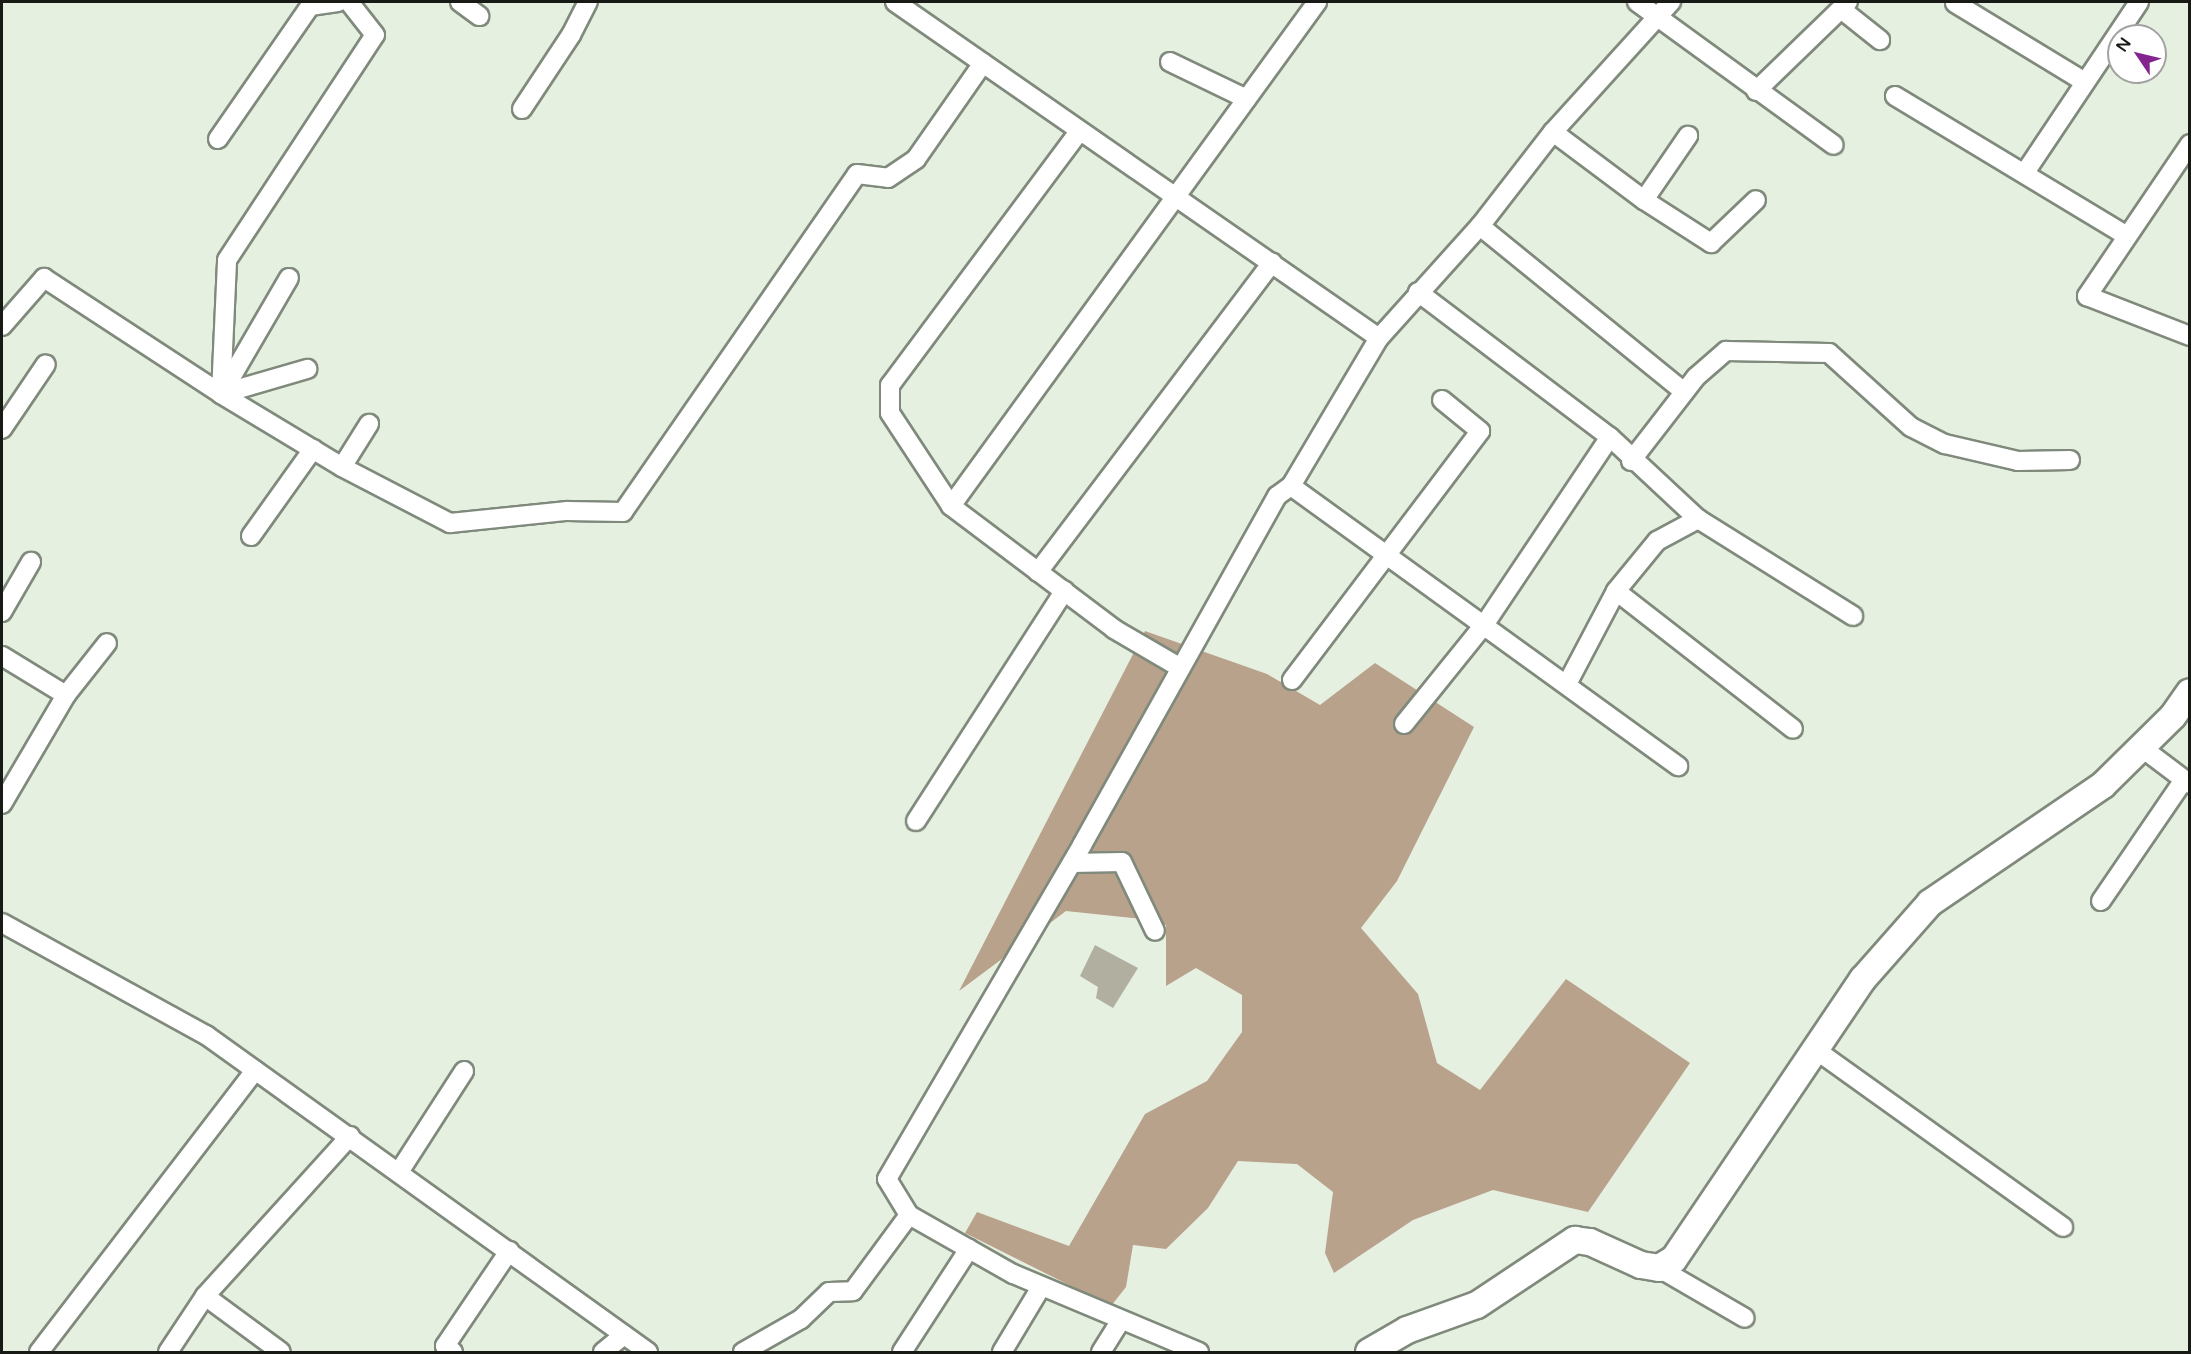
<!DOCTYPE html>
<html>
<head>
<meta charset="utf-8">
<style>
  body { margin:0 }
  #map { position:relative; width:2191px; height:1354px; overflow:hidden; background:#e6f0e1; font-family:"Varela Round",sans-serif }
  div>[style] { position:absolute }
  .forest>* { inset:0; background:#b8a28c }
  .building>* { inset:0; background:#b1b0a0 }
  .roads { filter:drop-shadow(2px 0 #808a7c) drop-shadow(-2px 0 #808a7c) drop-shadow(0 2px #808a7c) drop-shadow(0 -2px #808a7c) }
  .street>* { height:18px; margin:-9px; padding:0 9px; transform-origin:9px; border-radius:9px; background:#fff }
  .secondary>* { height:26px; margin:-13px; padding:0 13px; transform-origin:13px; border-radius:13px; background:#fff }
  span { translate:-50% -50%; white-space:nowrap; text-align:center; line-height:1.15; -webkit-text-stroke:5px #fff; paint-order:stroke }
  .frame { position:absolute; inset:0; border:3px solid #171a15; pointer-events:none }
  .north { position:absolute; left:2107px; top:24px; width:60px; height:60px; box-sizing:border-box; background:#fff; border:2px solid #a2a3a1; border-radius:50%; rotate:305deg; font-size:16px; font-weight:700; line-height:24px; text-align:center; color:#171a15 }
  .north::after { content:''; display:block; margin:auto; width:21px; height:27px; background:#84258f; clip-path:polygon(50% 0,100% 100%,50% 72%,0 100%) }
</style>
</head>
<body>
<div id="map">
  <div class="forest">
    <i style="clip-path:polygon(1145px 631px,1267px 674px,1320px 705px,1375px 663px,1474px 727px,1397px 881px,1361px 928px,1418px 994px,1437px 1063px,1480px 1090px,1566px 979px,1690px 1063px,1588px 1212px,1493px 1190px,1413px 1220px,1334px 1273px,1325px 1253px,1333px 1192px,1297px 1164px,1238px 1161px,1208px 1208px,1166px 1249px,1133px 1245px,1126px 1287px,1111px 1306px,965px 1233px,977px 1212px,1069px 1246px,1145px 1114px,1207px 1081px,1242px 1032px,1242px 995px,1196px 968px,1166px 986px,1166px 925px,1142px 919px,1066px 911px,959px 991px)"></i>
  </div>
  <div class="building">
    <i style="clip-path:polygon(1095px 945px,1138px 968px,1113px 1008px,1096px 998px,1098px 987px,1080px 976px)"></i>
  </div>
  <div class="roads">
    <div class="street">
      <i style="left:460px;top:2px;width:24px;rotate:36deg"></i>
      <i style="left:895px;top:2px;width:589px;rotate:34.77deg"></i>
      <i style="left:1637px;top:2px;width:243px;rotate:36deg"></i>
      <i style="left:1955px;top:3px;width:152px;rotate:31.3deg"></i>
      <i style="left:1841px;top:9px;width:50px;rotate:38.5deg"></i>
      <i style="left:1170px;top:62px;width:85px;rotate:25.7deg"></i>
      <i style="left:1756px;top:91px;width:128px;rotate:-44.1deg"></i>
      <i style="left:1895px;top:96px;width:271px;rotate:31.1deg"></i>
      <i style="left:522px;top:109px;width:89px;rotate:-56.5deg"></i>
      <i style="left:571px;top:35px;width:37px;rotate:-63deg"></i>
      <i style="left:1553px;top:132px;width:114px;rotate:36.8deg"></i>
      <i style="left:1644px;top:200px;width:78px;rotate:-55.5deg"></i>
      <i style="left:1078px;top:133px;width:314px;rotate:126.7deg"></i>
      <i style="left:890px;top:385px;width:28px;rotate:90deg"></i>
      <i style="left:890px;top:413px;width:111px;rotate:56.7deg"></i>
      <i style="left:951px;top:506px;width:204px;rotate:37deg"></i>
      <i style="left:1114px;top:629px;width:75px;rotate:30.3deg"></i>
      <i style="left:218px;top:139px;width:162px;rotate:-55.3deg"></i>
      <i style="left:310px;top:6px;width:28px;rotate:-8deg"></i>
      <i style="left:2190px;top:144px;width:184px;rotate:124.1deg"></i>
      <i style="left:2087px;top:296px;width:110px;rotate:21.2deg"></i>
      <i style="left:2026px;top:171px;width:203px;rotate:-56.2deg"></i>
      <i style="left:1644px;top:200px;width:80px;rotate:32.7deg"></i>
      <i style="left:1711px;top:243px;width:62px;rotate:-43.7deg"></i>
      <i style="left:1480px;top:226px;width:263px;rotate:39.1deg"></i>
      <i style="left:1418px;top:292px;width:241px;rotate:37.1deg"></i>
      <i style="left:1610px;top:437px;width:120px;rotate:43deg"></i>
      <i style="left:1698px;top:519px;width:183px;rotate:32deg"></i>
      <i style="left:2px;top:326px;width:64px;rotate:-48.8deg"></i>
      <i style="left:44px;top:278px;width:212px;rotate:33.2deg"></i>
      <i style="left:221px;top:394px;width:141px;rotate:31.1deg"></i>
      <i style="left:342px;top:467px;width:122px;rotate:27.4deg"></i>
      <i style="left:450px;top:523px;width:118px;rotate:-5.9deg"></i>
      <i style="left:567px;top:511px;width:56px;rotate:1deg"></i>
      <i style="left:623px;top:512px;width:411px;rotate:-55.3deg"></i>
      <i style="left:857px;top:174px;width:31px;rotate:7deg"></i>
      <i style="left:888px;top:178px;width:34px;rotate:-34deg"></i>
      <i style="left:916px;top:159px;width:117px;rotate:-55.1deg"></i>
      <i style="left:222px;top:393px;width:133px;rotate:-59.8deg"></i>
      <i style="left:221px;top:394px;width:134px;rotate:-87.4deg"></i>
      <i style="left:227px;top:260px;width:269px;rotate:-56.7deg"></i>
      <i style="left:375px;top:35px;width:42px;rotate:-128.2deg"></i>
      <i style="left:221px;top:394px;width:90px;rotate:-16.2deg"></i>
      <i style="left:2px;top:429px;width:78px;rotate:-55.9deg"></i>
      <i style="left:1631px;top:461px;width:106px;rotate:-52.3deg"></i>
      <i style="left:1696px;top:377px;width:40px;rotate:-41deg"></i>
      <i style="left:1726px;top:351px;width:103px;rotate:1.1deg"></i>
      <i style="left:1829px;top:353px;width:110px;rotate:42.1deg"></i>
      <i style="left:1911px;top:427px;width:38px;rotate:27deg"></i>
      <i style="left:1945px;top:444px;width:75px;rotate:13.1deg"></i>
      <i style="left:2018px;top:461px;width:52px;rotate:-1.1deg"></i>
      <i style="left:342px;top:467px;width:51px;rotate:-57.9deg"></i>
      <i style="left:1291px;top:486px;width:478px;rotate:35.9deg"></i>
      <i style="left:951px;top:506px;width:623px;rotate:-54.01deg"></i>
      <i style="left:251px;top:536px;width:107px;rotate:-54.5deg"></i>
      <i style="left:1038px;top:572px;width:388px;rotate:-52.9deg"></i>
      <i style="left:1616px;top:591px;width:224px;rotate:37.9deg"></i>
      <i style="left:2px;top:612px;width:58px;rotate:-59.9deg"></i>
      <i style="left:2px;top:656px;width:75px;rotate:31.4deg"></i>
      <i style="left:66px;top:695px;width:126px;rotate:120.4deg"></i>
      <i style="left:1292px;top:680px;width:312px;rotate:-52.9deg"></i>
      <i style="left:1480px;top:431px;width:49px;rotate:-140.8deg"></i>
      <i style="left:1567px;top:684px;width:105px;rotate:-62.2deg"></i>
      <i style="left:1616px;top:591px;width:65px;rotate:-50.6deg"></i>
      <i style="left:1657px;top:541px;width:47px;rotate:-28.2deg"></i>
      <i style="left:66px;top:695px;width:66px;rotate:-51.7deg"></i>
      <i style="left:1404px;top:724px;width:127px;rotate:-51.1deg"></i>
      <i style="left:1484px;top:625px;width:226px;rotate:-56.2deg"></i>
      <i style="left:2141px;top:747px;width:61px;rotate:37.1deg"></i>
      <i style="left:916px;top:821px;width:274px;rotate:-57.2deg"></i>
      <i style="left:1072px;top:863px;width:50px;rotate:-1.1deg"></i>
      <i style="left:1122px;top:862px;width:76px;rotate:64.4deg"></i>
      <i style="left:2101px;top:901px;width:147px;rotate:-55.6deg"></i>
      <i style="left:2px;top:923px;width:233px;rotate:28.8deg"></i>
      <i style="left:206px;top:1035px;width:544px;rotate:35.65deg"></i>
      <i style="left:1816px;top:1050px;width:304px;rotate:35.6deg"></i>
      <i style="left:399px;top:1172px;width:120px;rotate:-57.2deg"></i>
      <i style="left:1659px;top:1268px;width:99px;rotate:30.2deg"></i>
      <i style="left:205px;top:1296px;width:94px;rotate:36.4deg"></i>
      <i style="left:39px;top:1352px;width:355px;rotate:-52.5deg"></i>
      <i style="left:168px;top:1352px;width:67px;rotate:-56.5deg"></i>
      <i style="left:205px;top:1296px;width:216px;rotate:-47.8deg"></i>
      <i style="left:453px;top:1352px;width:10px;rotate:-143deg"></i>
      <i style="left:445px;top:1346px;width:115px;rotate:-56deg"></i>
      <i style="left:603px;top:1352px;width:27px;rotate:-39deg"></i>
      <i style="left:743px;top:1352px;width:67px;rotate:-29.6deg"></i>
      <i style="left:801px;top:1319px;width:39px;rotate:-44deg"></i>
      <i style="left:829px;top:1292px;width:24px;rotate:-2deg"></i>
      <i style="left:853px;top:1291px;width:94px;rotate:-53.6deg"></i>
      <i style="left:902px;top:1352px;width:123px;rotate:-57deg"></i>
      <i style="left:1002px;top:1352px;width:76px;rotate:-59deg"></i>
      <i style="left:1101px;top:1352px;width:36px;rotate:-58deg"></i>
      <i style="left:1199px;top:1352px;width:202px;rotate:-157.2deg"></i>
      <i style="left:1013px;top:1274px;width:120px;rotate:-150.4deg"></i>
      <i style="left:909px;top:1215px;width:42px;rotate:-121.4deg"></i>
      <i style="left:887px;top:1179px;width:387px;rotate:-59.7deg"></i>
      <i style="left:1082px;top:845px;width:400px;rotate:-60.8deg"></i>
      <i style="left:1277px;top:496px;width:17px;rotate:-36deg"></i>
      <i style="left:1291px;top:486px;width:172px;rotate:-59.3deg"></i>
      <i style="left:1379px;top:338px;width:151px;rotate:-48deg"></i>
      <i style="left:1480px;top:226px;width:119px;rotate:-52.2deg"></i>
      <i style="left:1553px;top:132px;width:176px;rotate:-47.8deg"></i>
    </div>
    <div class="secondary">
      <i style="left:1369px;top:1352px;width:44px;rotate:-30.1deg"></i>
      <i style="left:1407px;top:1330px;width:74px;rotate:-19.7deg"></i>
      <i style="left:1477px;top:1305px;width:118px;rotate:-33.6deg"></i>
      <i style="left:1575px;top:1240px;width:15px;rotate:8deg"></i>
      <i style="left:1590px;top:1242px;width:56px;rotate:24.3deg"></i>
      <i style="left:1641px;top:1265px;width:18px;rotate:9deg"></i>
      <i style="left:1659px;top:1268px;width:17px;rotate:-31deg"></i>
      <i style="left:1674px;top:1259px;width:338px;rotate:-56deg"></i>
      <i style="left:1863px;top:979px;width:101px;rotate:-48.6deg"></i>
      <i style="left:1930px;top:903px;width:209px;rotate:-34.3deg"></i>
      <i style="left:2103px;top:785px;width:98px;rotate:-44.6deg"></i>
      <i style="left:2173px;top:716px;width:29px;rotate:-55deg"></i>
    </div>
  </div>
  <div class="frame"></div>
  <div class="north">N</div>
</div>
</body>
</html>
